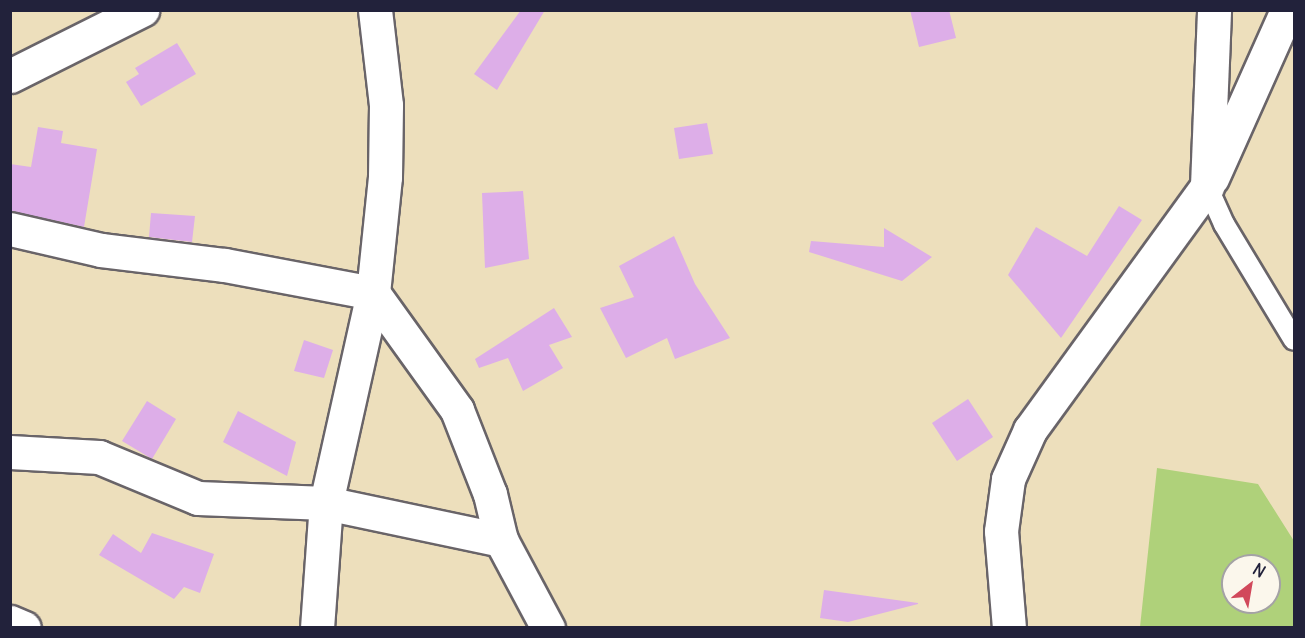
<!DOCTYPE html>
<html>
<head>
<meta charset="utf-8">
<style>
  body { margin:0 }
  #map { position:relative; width:1305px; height:638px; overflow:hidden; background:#eddfbc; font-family:Delius,sans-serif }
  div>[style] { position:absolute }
  .green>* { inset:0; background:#afd17a }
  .building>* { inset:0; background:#ddaee8 }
  .roads { filter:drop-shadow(2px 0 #696468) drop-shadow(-2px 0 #696468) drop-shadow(0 2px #696468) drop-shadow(0 -2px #696468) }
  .service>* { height:20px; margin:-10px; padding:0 10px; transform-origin:10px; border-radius:10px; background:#fff }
  .minor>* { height:33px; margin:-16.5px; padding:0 16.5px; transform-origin:16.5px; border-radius:16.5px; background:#fff }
  .tertiary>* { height:33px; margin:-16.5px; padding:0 16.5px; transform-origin:16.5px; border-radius:16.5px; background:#fff }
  span { translate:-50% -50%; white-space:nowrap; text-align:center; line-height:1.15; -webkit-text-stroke:6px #fbf7ec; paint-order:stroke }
  .frame { position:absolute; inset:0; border:12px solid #22223b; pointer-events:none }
  .north { position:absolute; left:1221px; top:554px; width:60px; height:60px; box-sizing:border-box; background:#fbf7ec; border:2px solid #a4a2a5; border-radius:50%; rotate:31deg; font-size:16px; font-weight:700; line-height:24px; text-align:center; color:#22223b }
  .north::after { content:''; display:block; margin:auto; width:21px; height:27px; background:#d1495b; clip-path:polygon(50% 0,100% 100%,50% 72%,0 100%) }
</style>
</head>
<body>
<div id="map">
  <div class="green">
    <i style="clip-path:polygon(evenodd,1157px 468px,1258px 484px,1294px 541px,1294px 627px,1140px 627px,1157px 468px,1233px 566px,1269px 566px,1269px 602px,1233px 602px,1233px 566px)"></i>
  </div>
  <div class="building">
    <i style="clip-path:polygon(521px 10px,545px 10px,497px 90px,474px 74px)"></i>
    <i style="clip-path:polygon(910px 10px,949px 10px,956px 38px,919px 47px)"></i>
    <i style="clip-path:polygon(177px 43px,196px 74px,141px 106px,126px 82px,139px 74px,135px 68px)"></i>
    <i style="clip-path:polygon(707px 123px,713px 154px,679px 159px,674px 128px)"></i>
    <i style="clip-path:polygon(38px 127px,63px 131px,61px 143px,97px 149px,84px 227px,10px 211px,10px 164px,31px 167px)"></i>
    <i style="clip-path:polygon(523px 191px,529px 259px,485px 268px,482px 193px)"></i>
    <i style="clip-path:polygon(1119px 206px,1142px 220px,1061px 338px,1008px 275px,1036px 227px,1087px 256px)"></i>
    <i style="clip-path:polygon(151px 213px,195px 216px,192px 242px,149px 237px)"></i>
    <i style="clip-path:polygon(884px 228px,932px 257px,902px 281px,809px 252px,811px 241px,884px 247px)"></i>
    <i style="clip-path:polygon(674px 236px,695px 284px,730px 338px,675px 359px,667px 338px,626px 358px,600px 308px,634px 297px,619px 266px)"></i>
    <i style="clip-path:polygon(554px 308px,572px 337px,549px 345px,563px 368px,523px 391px,508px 358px,479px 368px,475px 359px)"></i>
    <i style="clip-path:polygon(304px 340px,333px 350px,324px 378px,294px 371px)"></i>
    <i style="clip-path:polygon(968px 399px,993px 437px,957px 461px,932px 423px)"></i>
    <i style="clip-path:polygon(147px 401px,176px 419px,152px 459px,122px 441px)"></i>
    <i style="clip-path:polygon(238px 411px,296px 442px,287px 476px,223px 442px)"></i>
    <i style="clip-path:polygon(152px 533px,214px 554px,200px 593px,184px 587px,174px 599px,99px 555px,113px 534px,141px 553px)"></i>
    <i style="clip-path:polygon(824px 590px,918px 603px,918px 604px,848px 622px,820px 618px)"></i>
  </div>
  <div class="roads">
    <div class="service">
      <i style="left:1207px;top:186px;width:42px;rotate:65.9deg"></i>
      <i style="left:1224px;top:224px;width:135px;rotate:58.9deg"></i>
    </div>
    <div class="minor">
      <i style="left:1212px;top:178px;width:184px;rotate:-65.9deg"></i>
      <i style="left:10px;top:229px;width:93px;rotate:13deg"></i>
      <i style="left:101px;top:250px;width:125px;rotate:6.9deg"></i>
      <i style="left:225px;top:265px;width:151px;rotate:10.7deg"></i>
      <i style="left:373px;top:293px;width:144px;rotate:54.3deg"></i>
      <i style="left:457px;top:410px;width:90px;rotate:68.6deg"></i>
      <i style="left:490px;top:494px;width:47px;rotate:76.6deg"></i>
      <i style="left:501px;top:540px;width:100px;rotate:61.9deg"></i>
      <i style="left:10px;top:452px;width:89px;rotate:3.2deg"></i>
      <i style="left:99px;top:457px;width:107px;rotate:22.5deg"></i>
      <i style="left:198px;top:498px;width:128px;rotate:2.2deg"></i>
      <i style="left:326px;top:503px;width:179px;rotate:11.9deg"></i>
      <i style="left:10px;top:622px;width:15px;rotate:23deg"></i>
      <i style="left:317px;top:628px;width:125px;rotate:-85.9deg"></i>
      <i style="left:326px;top:503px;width:215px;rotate:-77.4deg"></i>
      <i style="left:373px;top:293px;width:117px;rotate:-84.1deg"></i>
      <i style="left:385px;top:177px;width:72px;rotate:-89.2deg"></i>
      <i style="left:386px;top:105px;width:96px;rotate:-96.6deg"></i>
      <i style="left:1009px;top:628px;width:97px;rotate:-94.7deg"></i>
      <i style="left:1001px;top:531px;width:52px;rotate:-82.3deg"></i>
      <i style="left:1008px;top:479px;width:54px;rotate:-65.8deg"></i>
      <i style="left:1030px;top:430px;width:301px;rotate:-54deg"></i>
      <i style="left:1207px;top:186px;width:176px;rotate:-87.7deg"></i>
    </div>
    <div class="tertiary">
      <i style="left:10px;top:76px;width:148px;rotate:-26.6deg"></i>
    </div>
  </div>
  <div class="frame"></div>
  <div class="north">N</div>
</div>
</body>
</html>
